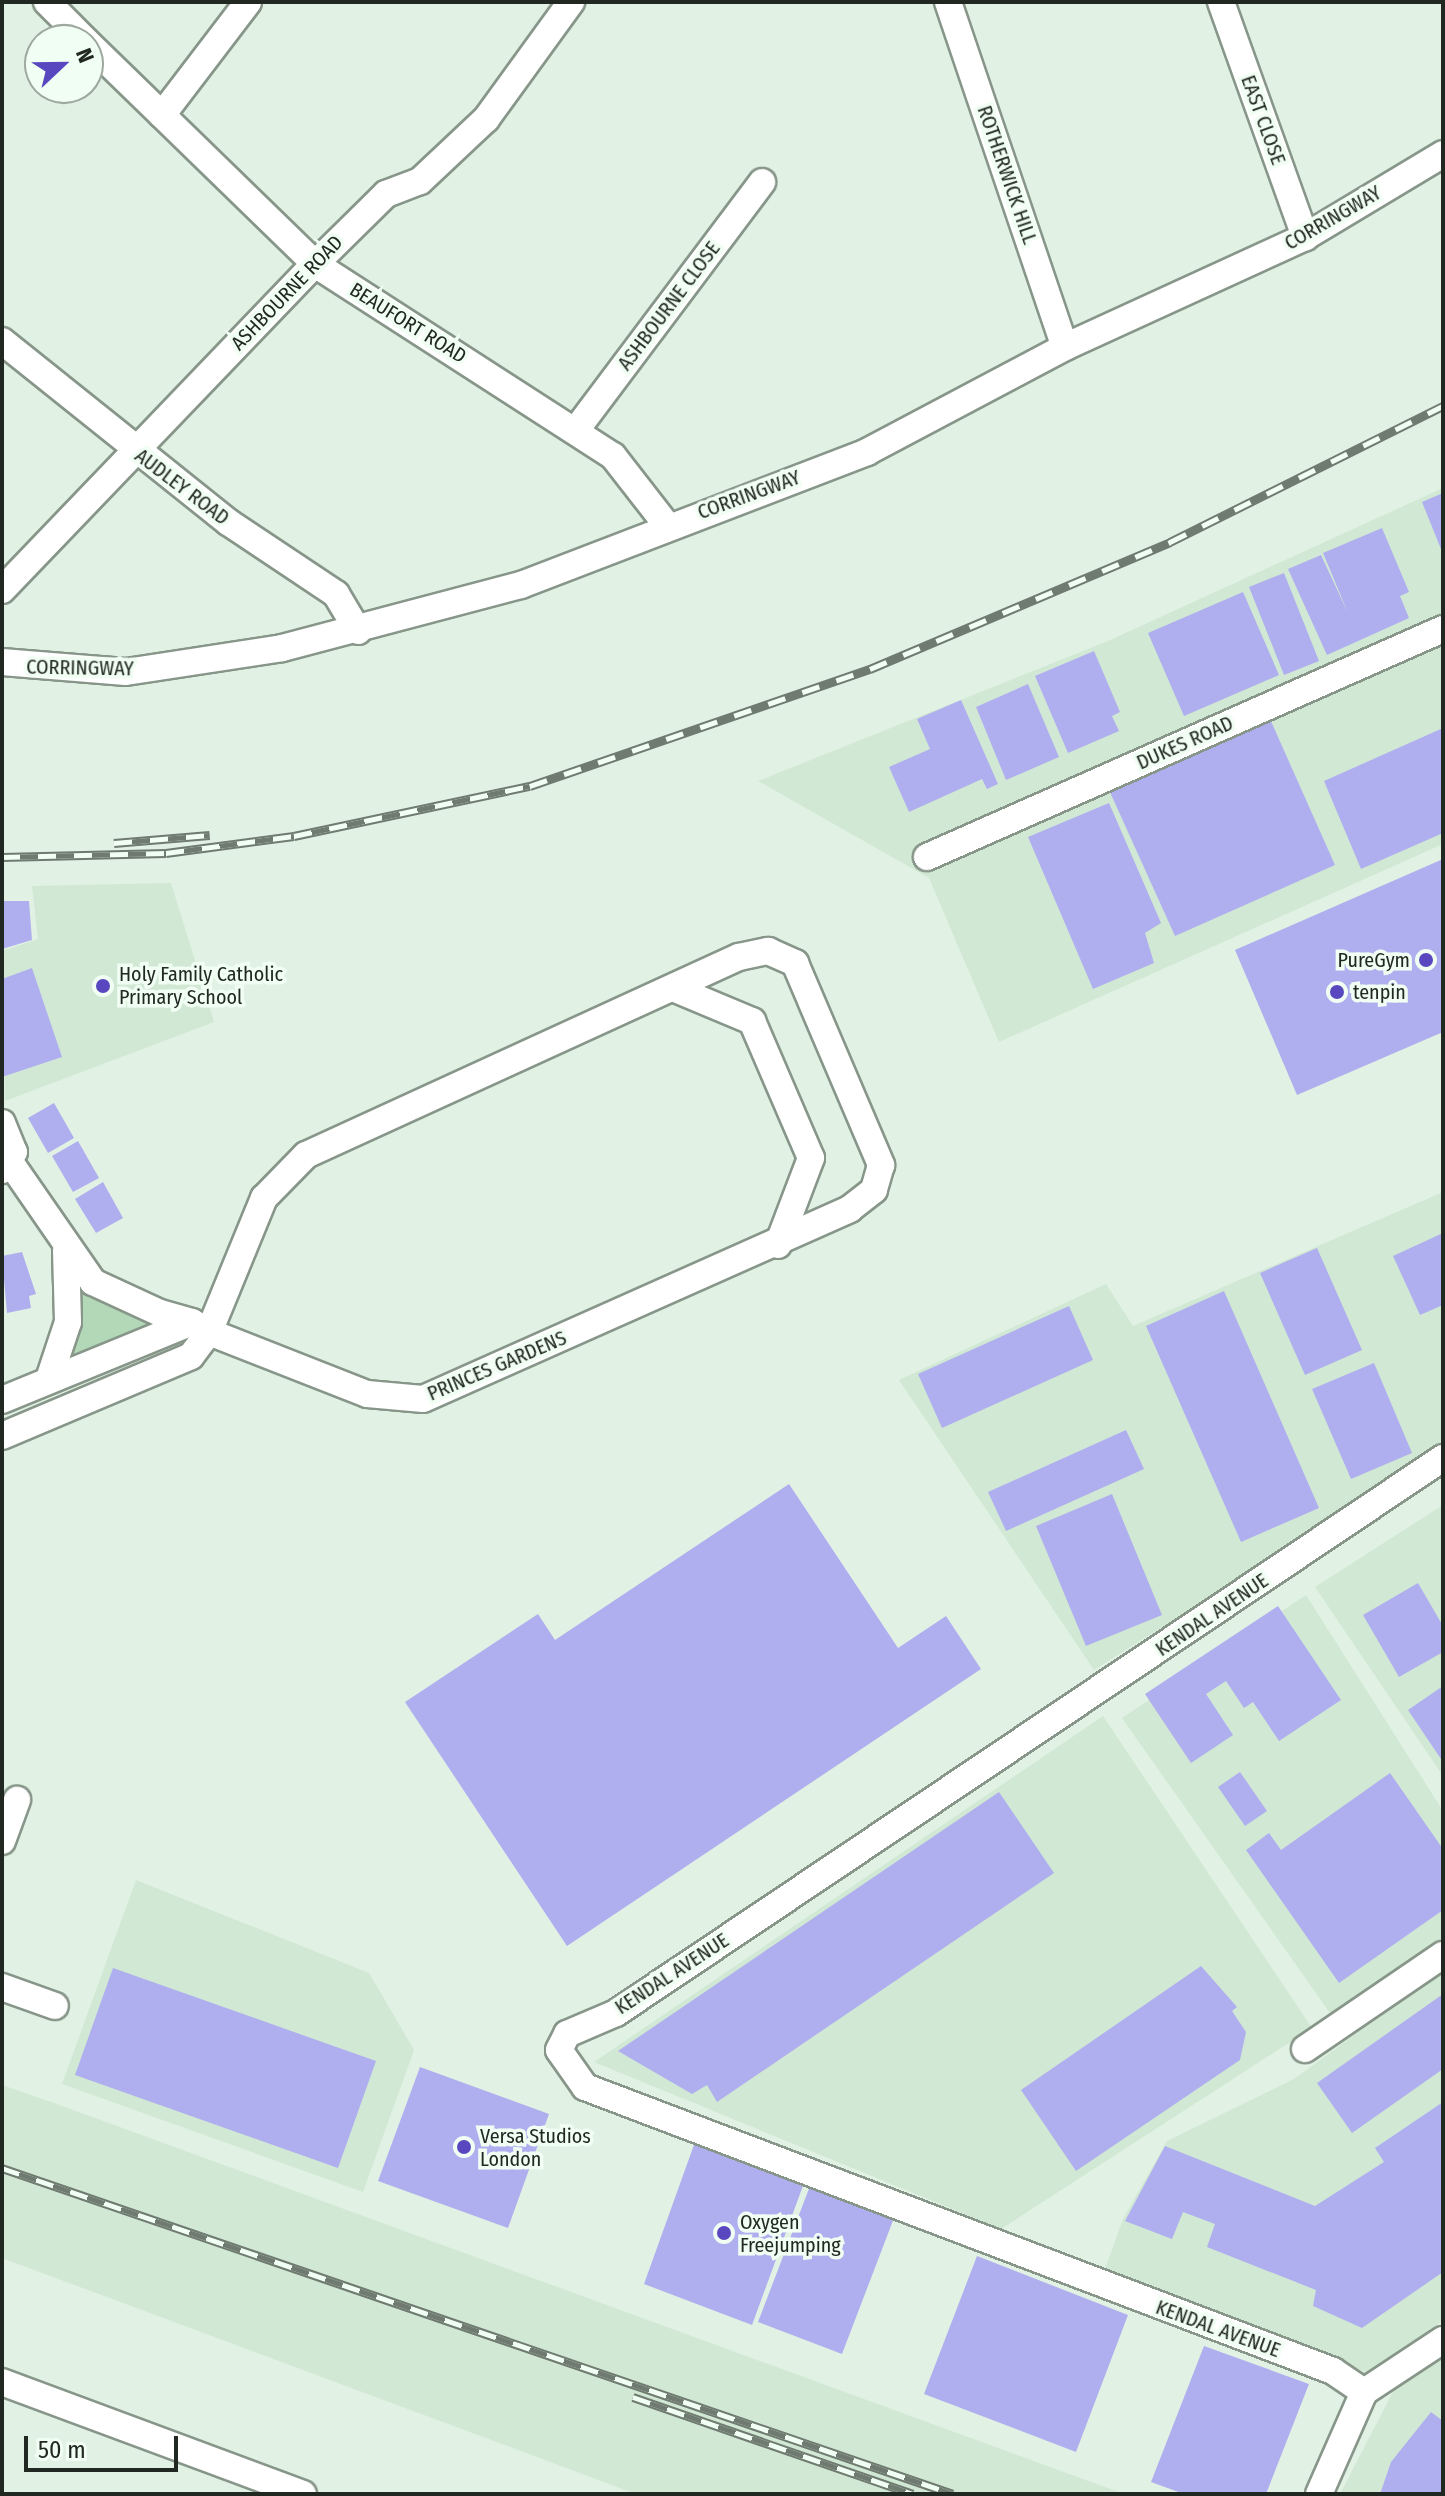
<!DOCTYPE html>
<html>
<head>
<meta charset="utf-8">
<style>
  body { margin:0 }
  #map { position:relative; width:1445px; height:2496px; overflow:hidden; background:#e1f2e4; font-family:"Fira Sans Condensed",sans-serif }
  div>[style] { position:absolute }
  .built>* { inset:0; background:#d1e8d4 }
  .green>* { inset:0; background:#b2d8b8 }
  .building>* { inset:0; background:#afafef }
  .roads { filter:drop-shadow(2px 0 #879689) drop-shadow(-2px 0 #879689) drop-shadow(0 2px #879689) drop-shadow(0 -2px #879689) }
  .minor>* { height:26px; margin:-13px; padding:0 13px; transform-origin:13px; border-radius:13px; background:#fff }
  .rail>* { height:9px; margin-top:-4.5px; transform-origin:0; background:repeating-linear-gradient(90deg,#f1fef3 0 18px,#6f7a70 0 36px); box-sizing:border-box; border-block:2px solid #6f7a70 }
  .dots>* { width:22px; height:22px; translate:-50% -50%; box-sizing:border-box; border:4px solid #f1fef3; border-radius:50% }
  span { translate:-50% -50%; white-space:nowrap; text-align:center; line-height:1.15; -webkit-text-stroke:7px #f1fef3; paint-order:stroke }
  .street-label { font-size:20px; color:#212721 }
  .poi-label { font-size:20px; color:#212721 }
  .right { translate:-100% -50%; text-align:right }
  .left { translate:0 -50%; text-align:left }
  .frame { position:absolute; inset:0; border:4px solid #212721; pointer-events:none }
  .north { position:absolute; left:24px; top:24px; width:80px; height:80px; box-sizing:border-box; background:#f1fef3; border:2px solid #9ea89f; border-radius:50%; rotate:68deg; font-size:22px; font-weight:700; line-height:32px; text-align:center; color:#212721 }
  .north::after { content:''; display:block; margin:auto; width:28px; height:36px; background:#5947bf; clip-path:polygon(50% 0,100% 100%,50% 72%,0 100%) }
  .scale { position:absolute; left:24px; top:2436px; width:154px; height:36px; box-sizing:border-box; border:4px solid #212721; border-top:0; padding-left:10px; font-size:24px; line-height:28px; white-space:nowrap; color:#212721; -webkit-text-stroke:6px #f1fef3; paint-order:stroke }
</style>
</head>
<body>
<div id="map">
  <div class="built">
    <i style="clip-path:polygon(1443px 488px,1443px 844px,999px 1042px,929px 878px,758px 781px,1108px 641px)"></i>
    <i style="clip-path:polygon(171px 883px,214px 1022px,5px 1101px,2px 951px,38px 939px,32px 886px)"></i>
    <i style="clip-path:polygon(1443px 1192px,1443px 1450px,1094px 1670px,899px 1380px,1106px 1284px,1133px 1326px)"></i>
    <i style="clip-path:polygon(1443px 1505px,1443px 1776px,1315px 1587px)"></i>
    <i style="clip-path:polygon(1306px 1595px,1443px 1811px,1443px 1944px,1332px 2016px,1122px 1718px)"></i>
    <i style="clip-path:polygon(1103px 1716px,1312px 2028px,1001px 2229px,594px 2062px)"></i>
    <i style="clip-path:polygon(136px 1880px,369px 1973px,414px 2050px,363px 2192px,62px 2084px)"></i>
    <i style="clip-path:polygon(1443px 1970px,1443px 2321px,1366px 2372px,1104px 2272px,1123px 2219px,1167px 2141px,1294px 2079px)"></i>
    <i style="clip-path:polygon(2px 2085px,54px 2103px,1124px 2494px,636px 2494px,2px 2258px)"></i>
    <i style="clip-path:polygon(1443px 2351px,1443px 2494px,1340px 2494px,1399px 2380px)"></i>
  </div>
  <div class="green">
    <i style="clip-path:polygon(83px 1285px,152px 1322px,152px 1328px,67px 1363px)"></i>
  </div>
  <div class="building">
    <i style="clip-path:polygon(1443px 493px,1443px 554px,1422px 502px)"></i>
    <i style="clip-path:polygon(1382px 528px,1409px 592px,1400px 596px,1409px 618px,1327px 655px,1288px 569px,1321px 555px,1348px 613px,1323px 553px)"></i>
    <i style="clip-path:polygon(1284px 573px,1319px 661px,1284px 675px,1249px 587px)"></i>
    <i style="clip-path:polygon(1243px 592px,1279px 675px,1184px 716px,1148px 633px)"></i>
    <i style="clip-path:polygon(1094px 651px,1120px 712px,1112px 716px,1119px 731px,1068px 753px,1035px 676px)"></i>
    <i style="clip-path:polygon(1028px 684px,1059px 757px,1006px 780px,976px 707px)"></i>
    <i style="clip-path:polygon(961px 700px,998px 784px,987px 789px,982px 779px,909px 812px,889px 767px,930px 749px,917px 719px)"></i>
    <i style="clip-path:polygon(1270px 719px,1335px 865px,1175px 936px,1109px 790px)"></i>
    <i style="clip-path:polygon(1443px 728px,1443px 833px,1361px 869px,1324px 781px)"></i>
    <i style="clip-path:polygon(1109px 803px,1161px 923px,1145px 933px,1154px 963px,1093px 989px,1028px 837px)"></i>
    <i style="clip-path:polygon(1443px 859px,1443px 1032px,1297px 1095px,1235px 950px)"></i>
    <i style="clip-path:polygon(2px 901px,29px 901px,32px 940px,2px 949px)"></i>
    <i style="clip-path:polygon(32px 968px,62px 1057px,2px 1077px,2px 979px)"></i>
    <i style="clip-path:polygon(54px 1103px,74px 1138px,48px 1153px,28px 1118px)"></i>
    <i style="clip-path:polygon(78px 1141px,99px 1178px,73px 1192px,52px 1156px)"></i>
    <i style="clip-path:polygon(103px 1182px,123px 1218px,96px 1233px,75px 1199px)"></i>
    <i style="clip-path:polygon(1443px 1233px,1443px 1305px,1420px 1315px,1393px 1256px)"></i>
    <i style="clip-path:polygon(1317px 1248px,1362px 1350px,1305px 1375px,1260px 1273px)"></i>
    <i style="clip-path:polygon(22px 1252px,36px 1294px,29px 1296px,31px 1308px,7px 1313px,2px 1256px)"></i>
    <i style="clip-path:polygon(1224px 1291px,1319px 1508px,1241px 1542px,1146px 1326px)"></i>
    <i style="clip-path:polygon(1069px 1306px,1093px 1360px,942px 1428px,918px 1374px)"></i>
    <i style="clip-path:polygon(1374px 1363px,1412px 1453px,1351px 1479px,1312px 1389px)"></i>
    <i style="clip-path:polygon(1126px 1430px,1144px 1469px,1006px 1531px,988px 1492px)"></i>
    <i style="clip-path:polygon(789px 1484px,898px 1648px,946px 1616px,981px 1669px,567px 1946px,405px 1702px,538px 1614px,555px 1640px)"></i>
    <i style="clip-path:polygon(1112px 1494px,1162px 1615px,1086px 1646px,1036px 1526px)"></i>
    <i style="clip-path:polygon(1418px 1583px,1443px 1626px,1443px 1652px,1399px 1677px,1363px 1615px)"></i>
    <i style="clip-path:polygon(1278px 1606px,1341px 1700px,1279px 1741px,1253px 1702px,1244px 1708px,1226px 1681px,1206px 1694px,1233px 1735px,1191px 1763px,1145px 1694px)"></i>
    <i style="clip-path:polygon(1443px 1686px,1443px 1762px,1408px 1710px)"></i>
    <i style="clip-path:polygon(1240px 1772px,1267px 1811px,1245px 1826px,1218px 1787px)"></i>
    <i style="clip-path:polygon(1390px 1773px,1443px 1849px,1443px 1910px,1339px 1983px,1246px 1850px,1269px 1833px,1281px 1850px)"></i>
    <i style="clip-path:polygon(999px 1792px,1054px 1873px,717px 2102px,707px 2085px,692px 2094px,618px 2051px)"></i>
    <i style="clip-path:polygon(1201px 1966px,1237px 2007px,1232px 2011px,1246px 2032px,1240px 2060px,1076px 2171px,1021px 2090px)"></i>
    <i style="clip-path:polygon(113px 1968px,376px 2061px,338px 2168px,75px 2075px)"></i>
    <i style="clip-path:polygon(1443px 1994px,1443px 2069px,1352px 2133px,1317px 2083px)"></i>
    <i style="clip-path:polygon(420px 2067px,549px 2114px,508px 2228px,378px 2181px)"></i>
    <i style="clip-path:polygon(1443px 2102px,1443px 2272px,1362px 2328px,1313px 2306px,1316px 2290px,1207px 2247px,1215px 2224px,1183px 2212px,1172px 2239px,1125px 2221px,1165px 2146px,1315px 2206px,1384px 2162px,1375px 2148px)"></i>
    <i style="clip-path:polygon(695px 2142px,804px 2183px,752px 2325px,644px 2284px)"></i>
    <i style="clip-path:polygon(810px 2186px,894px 2218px,842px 2354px,758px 2322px)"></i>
    <i style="clip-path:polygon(977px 2256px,1128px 2315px,1076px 2452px,924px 2394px)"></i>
    <i style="clip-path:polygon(1204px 2346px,1309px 2384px,1266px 2494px,1184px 2494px,1151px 2482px)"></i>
    <i style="clip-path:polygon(1431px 2412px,1443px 2421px,1443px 2494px,1380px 2494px,1391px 2462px)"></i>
  </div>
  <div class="roads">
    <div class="minor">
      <i style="left:47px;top:2px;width:54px;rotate:45deg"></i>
      <i style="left:948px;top:2px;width:364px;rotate:71.3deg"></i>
      <i style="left:1221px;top:2px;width:250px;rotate:70.3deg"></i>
      <i style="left:88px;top:43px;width:317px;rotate:44.2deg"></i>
      <i style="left:315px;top:264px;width:354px;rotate:32.8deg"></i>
      <i style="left:613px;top:456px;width:86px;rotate:52.1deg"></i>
      <i style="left:162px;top:115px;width:142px;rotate:-52.7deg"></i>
      <i style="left:2px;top:341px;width:290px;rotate:38.7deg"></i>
      <i style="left:228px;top:522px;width:130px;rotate:33.7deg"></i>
      <i style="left:336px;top:594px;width:43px;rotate:59.3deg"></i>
      <i style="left:576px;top:430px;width:310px;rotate:-53.1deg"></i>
      <i style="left:2px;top:590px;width:452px;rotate:-46.2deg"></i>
      <i style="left:315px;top:264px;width:100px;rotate:-44.6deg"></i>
      <i style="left:386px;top:194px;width:36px;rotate:-21deg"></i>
      <i style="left:420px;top:181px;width:91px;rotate:-43.2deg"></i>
      <i style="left:486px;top:119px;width:145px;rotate:-54deg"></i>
      <i style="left:2px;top:662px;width:124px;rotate:4.6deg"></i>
      <i style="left:126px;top:672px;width:158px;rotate:-8.7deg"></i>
      <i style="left:282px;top:648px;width:247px;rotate:-14.8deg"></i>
      <i style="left:521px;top:585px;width:371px;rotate:-21deg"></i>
      <i style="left:867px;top:452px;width:224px;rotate:-27.9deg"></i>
      <i style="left:1065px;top:347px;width:264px;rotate:-24.6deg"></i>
      <i style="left:1305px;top:237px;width:161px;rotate:-31deg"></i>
      <i style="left:927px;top:857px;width:564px;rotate:-23.84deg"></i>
      <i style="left:673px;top:988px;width:86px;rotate:22.7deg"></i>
      <i style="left:752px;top:1021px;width:149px;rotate:66.7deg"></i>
      <i style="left:811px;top:1158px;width:93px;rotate:110.8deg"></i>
      <i style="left:2px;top:1123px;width:31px;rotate:68deg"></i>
      <i style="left:14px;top:1152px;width:22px;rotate:124deg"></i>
      <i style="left:49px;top:1379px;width:60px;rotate:-71.6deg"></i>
      <i style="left:68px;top:1322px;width:71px;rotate:-91.6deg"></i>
      <i style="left:2px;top:1400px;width:205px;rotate:-22.3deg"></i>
      <i style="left:2px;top:1436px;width:205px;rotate:-22.9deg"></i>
      <i style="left:191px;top:1356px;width:30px;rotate:-53deg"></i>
      <i style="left:209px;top:1332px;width:145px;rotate:-67.7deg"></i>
      <i style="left:264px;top:1198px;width:60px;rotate:-45.7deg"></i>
      <i style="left:306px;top:1155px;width:476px;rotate:-24.6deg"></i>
      <i style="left:739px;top:957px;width:30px;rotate:-12deg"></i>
      <i style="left:768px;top:951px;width:30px;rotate:24deg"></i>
      <i style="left:795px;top:963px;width:220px;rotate:66.9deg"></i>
      <i style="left:881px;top:1165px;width:26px;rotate:106deg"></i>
      <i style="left:874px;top:1190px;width:31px;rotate:142deg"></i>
      <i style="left:850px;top:1209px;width:467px;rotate:156deg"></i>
      <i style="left:423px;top:1399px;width:56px;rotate:-174.9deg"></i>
      <i style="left:367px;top:1394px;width:170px;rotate:-158.6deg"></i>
      <i style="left:209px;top:1332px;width:20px;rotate:-150deg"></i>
      <i style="left:192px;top:1322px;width:33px;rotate:-164deg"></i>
      <i style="left:160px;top:1313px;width:74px;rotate:-155.2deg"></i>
      <i style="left:93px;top:1282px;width:146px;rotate:-124.7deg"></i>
      <i style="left:2px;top:1841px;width:44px;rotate:-69.9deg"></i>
      <i style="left:2px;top:1987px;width:56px;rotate:19.7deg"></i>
      <i style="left:1305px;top:2049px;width:167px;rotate:-34.3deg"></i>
      <i style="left:2px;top:2382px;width:321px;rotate:20.4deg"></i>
      <i style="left:1364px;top:2392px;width:37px;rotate:-146deg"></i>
      <i style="left:1333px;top:2371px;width:800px;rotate:-159.21deg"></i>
      <i style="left:585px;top:2087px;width:45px;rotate:-125.1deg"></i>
      <i style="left:559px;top:2050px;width:18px;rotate:-63deg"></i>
      <i style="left:567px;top:2034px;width:53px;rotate:-23.2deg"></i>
      <i style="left:616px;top:2013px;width:996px;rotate:-33.87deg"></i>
      <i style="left:1319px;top:2494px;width:111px;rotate:-66.2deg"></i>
      <i style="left:1364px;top:2392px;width:95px;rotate:-33.4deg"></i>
    </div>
  </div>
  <div class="rail">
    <i style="left:114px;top:843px;width:96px;rotate:-4.8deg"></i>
    <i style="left:2px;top:857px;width:164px;rotate:-1.4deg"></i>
    <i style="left:166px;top:853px;width:129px;rotate:-7.6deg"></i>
    <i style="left:294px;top:836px;width:241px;rotate:-12deg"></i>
    <i style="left:530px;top:786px;width:360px;rotate:-19deg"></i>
    <i style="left:870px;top:669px;width:326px;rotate:-22.9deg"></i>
    <i style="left:1170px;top:542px;width:305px;rotate:-26.5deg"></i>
    <i style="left:2px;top:2168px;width:1005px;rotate:18.92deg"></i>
    <i style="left:633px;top:2397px;width:296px;rotate:19.1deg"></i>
  </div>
  <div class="dots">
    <i style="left:1426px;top:960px;background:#5947bf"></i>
    <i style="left:103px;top:986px;background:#5947bf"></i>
    <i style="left:1337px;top:992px;background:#5947bf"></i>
    <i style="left:464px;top:2147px;background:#5947bf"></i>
    <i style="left:724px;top:2233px;background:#5947bf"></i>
  </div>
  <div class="street-label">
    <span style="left:1263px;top:120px;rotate:70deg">EAST CLOSE</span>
    <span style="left:1007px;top:175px;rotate:71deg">ROTHERWICK HILL</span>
    <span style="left:1333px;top:218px;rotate:-30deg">CORRINGWAY</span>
    <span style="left:287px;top:293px;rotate:-46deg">ASHBOURNE ROAD</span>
    <span style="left:669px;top:306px;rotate:-53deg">ASHBOURNE CLOSE</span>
    <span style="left:408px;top:323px;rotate:32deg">BEAUFORT ROAD</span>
    <span style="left:182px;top:487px;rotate:37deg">AUDLEY ROAD</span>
    <span style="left:749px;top:495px;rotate:-20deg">CORRINGWAY</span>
    <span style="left:80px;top:668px;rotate:1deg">CORRINGWAY</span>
    <span style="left:1185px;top:743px;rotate:-24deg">DUKES ROAD</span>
    <span style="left:497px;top:1366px;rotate:-23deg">PRINCES GARDENS</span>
    <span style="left:1212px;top:1615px;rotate:-34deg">KENDAL AVENUE</span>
    <span style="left:672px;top:1974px;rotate:-33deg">KENDAL AVENUE</span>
    <span style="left:1218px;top:2329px;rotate:20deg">KENDAL AVENUE</span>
  </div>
  <div class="poi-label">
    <span class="right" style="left:1410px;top:960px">PureGym</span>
    <span class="left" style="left:119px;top:986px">Holy Family Catholic<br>Primary School</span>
    <span class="left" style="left:1353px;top:992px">tenpin</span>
    <span class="left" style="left:480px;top:2148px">Versa Studios<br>London</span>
    <span class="left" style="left:740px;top:2234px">Oxygen<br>Freejumping</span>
  </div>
  <div class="frame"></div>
  <div class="north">N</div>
  <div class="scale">50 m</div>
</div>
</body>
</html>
